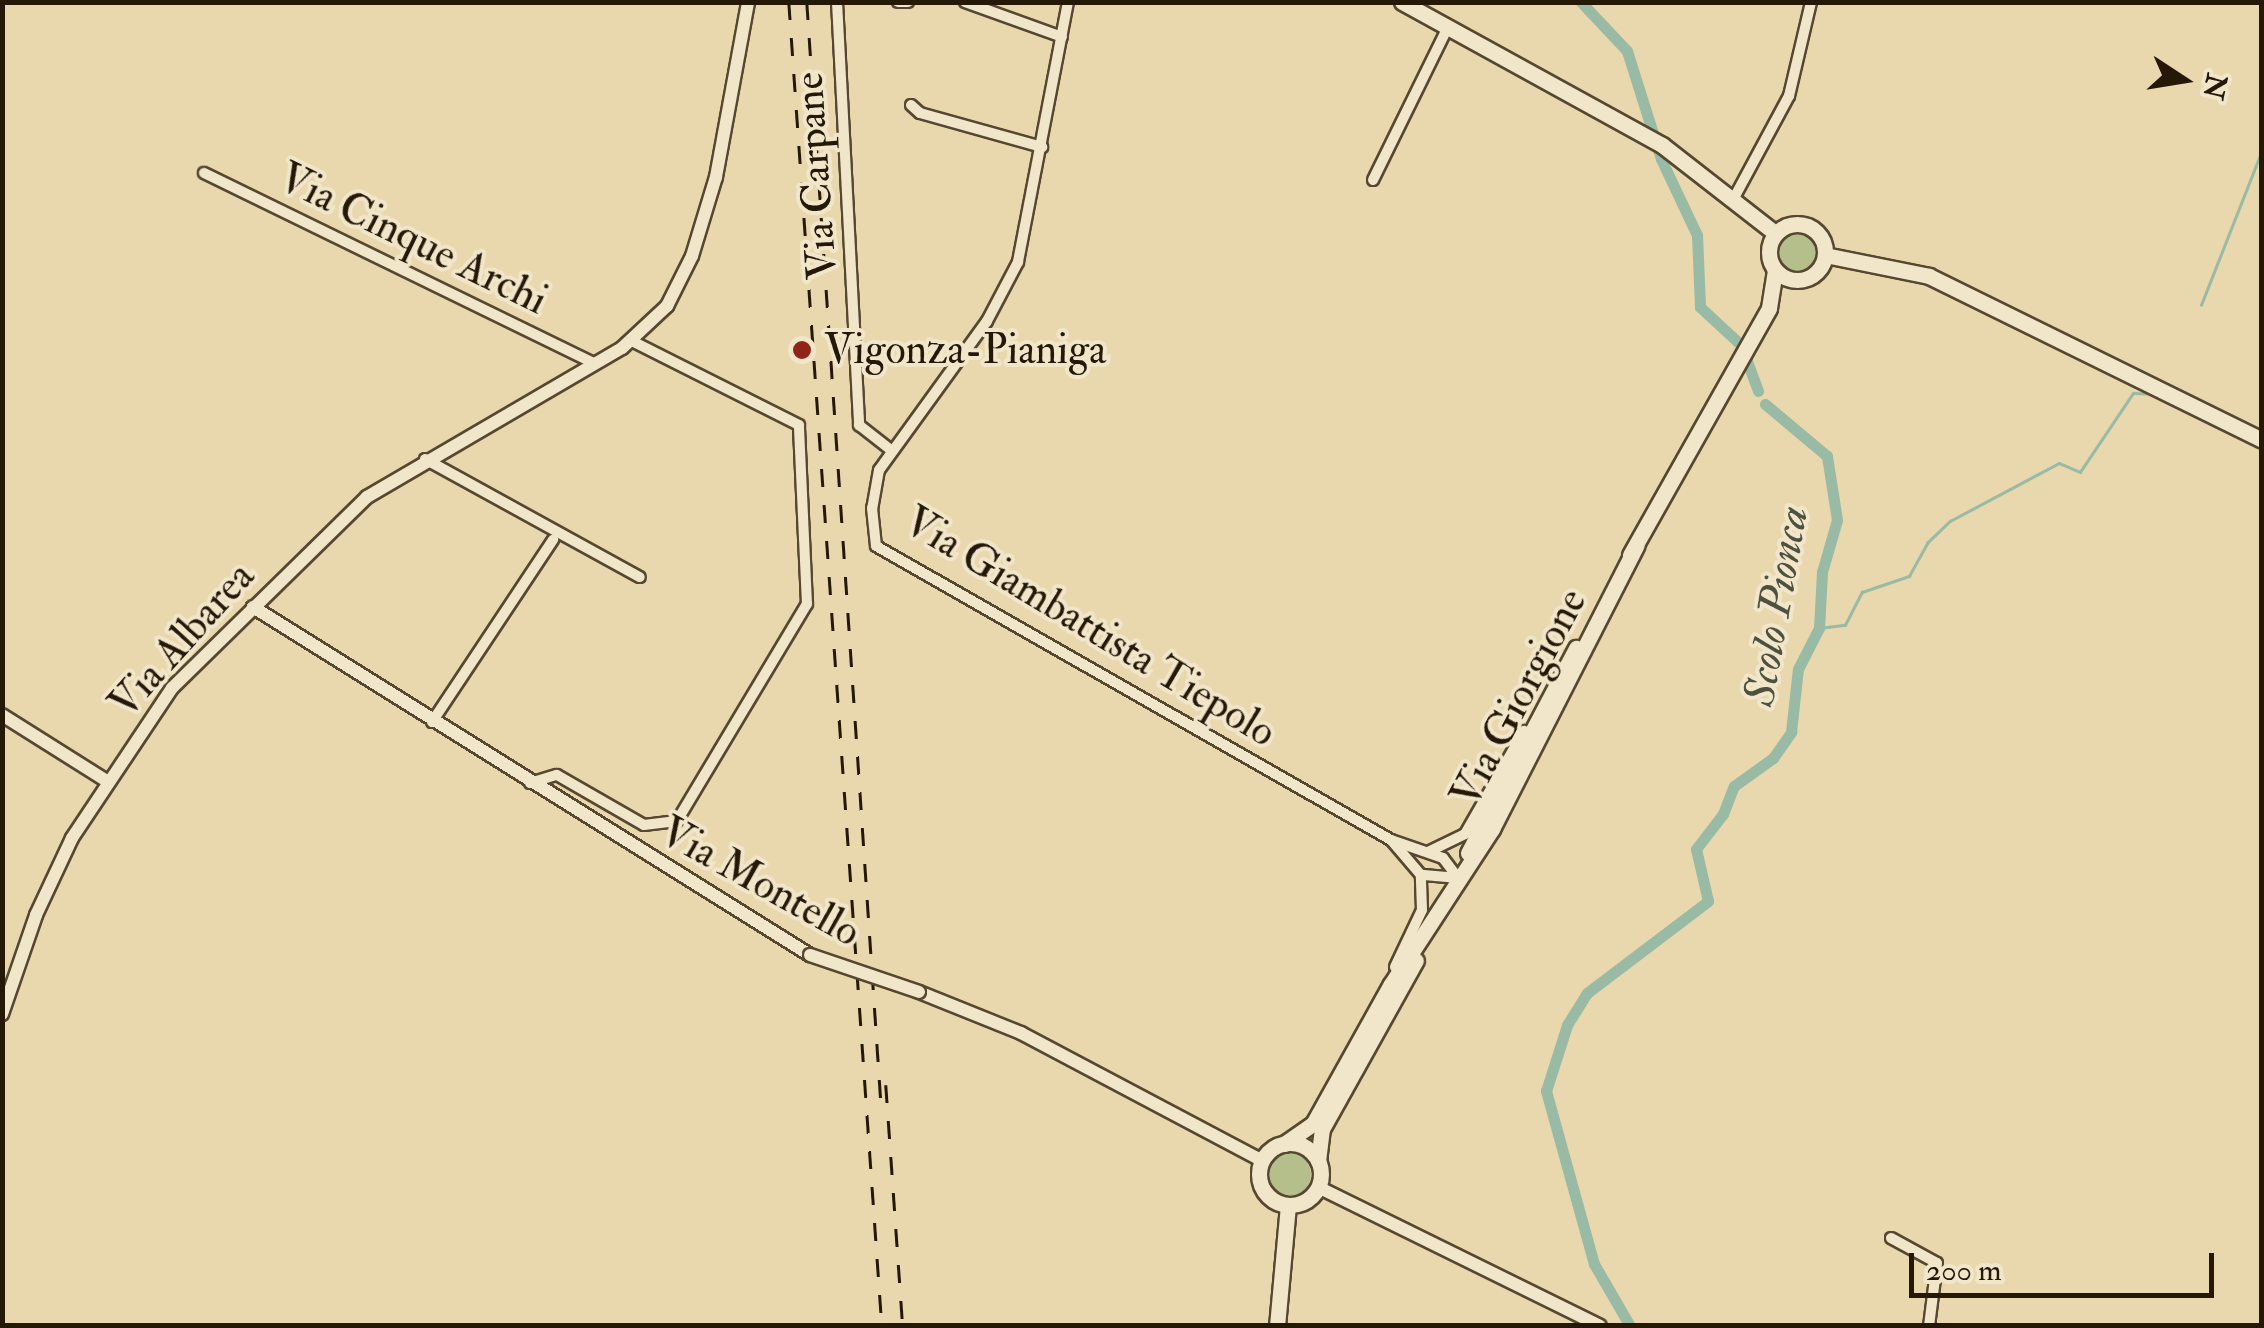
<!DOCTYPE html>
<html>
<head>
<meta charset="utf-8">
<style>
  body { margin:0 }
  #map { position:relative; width:2264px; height:1328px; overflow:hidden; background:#e9d7ad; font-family:"IM FELL Double Pica",serif }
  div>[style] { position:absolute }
  .green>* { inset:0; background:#b4bf8b }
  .round { border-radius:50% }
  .stream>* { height:2.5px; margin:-1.25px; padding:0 1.25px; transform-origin:1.25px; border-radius:1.25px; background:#99baa4 }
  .canal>* { height:11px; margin:-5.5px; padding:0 5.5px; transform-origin:5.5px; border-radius:5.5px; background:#99baa4 }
  .roads { filter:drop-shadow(2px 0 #564830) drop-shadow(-2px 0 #564830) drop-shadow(0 2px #564830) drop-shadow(0 -2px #564830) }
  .minor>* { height:10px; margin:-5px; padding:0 5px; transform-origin:5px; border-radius:5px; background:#f1e5ca }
  .tertiary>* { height:12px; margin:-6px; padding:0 6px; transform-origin:6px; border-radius:6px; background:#f1e5ca }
  .secondary>* { height:15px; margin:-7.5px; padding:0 7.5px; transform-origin:7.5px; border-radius:7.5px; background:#f1e5ca }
  .secondary>.ring { margin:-7.5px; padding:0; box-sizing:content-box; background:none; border:15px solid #f1e5ca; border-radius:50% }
  .rail>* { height:2.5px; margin-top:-1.25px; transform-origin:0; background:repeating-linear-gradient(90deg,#251807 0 18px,transparent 0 36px) }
  .bridges { filter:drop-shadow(2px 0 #564830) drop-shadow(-2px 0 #564830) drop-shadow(0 2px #564830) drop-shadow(0 -2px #564830) }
  .tertiary-bridge>* { height:12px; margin:-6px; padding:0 6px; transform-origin:6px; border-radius:6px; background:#f1e5ca }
  .dots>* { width:28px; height:28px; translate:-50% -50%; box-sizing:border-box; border:5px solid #f1e5ca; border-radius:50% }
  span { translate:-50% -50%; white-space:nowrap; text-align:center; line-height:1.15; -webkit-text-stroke:8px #f1e5ca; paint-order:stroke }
  .street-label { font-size:42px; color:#251807 }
  .poi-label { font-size:42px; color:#251807 }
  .left { translate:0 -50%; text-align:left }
  .water-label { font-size:45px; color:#4e513e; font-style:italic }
  .frame { position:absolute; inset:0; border:5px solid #251807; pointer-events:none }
  .north { position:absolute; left:2134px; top:30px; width:100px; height:100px; -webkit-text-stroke:8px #f1e5ca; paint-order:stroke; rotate:102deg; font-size:28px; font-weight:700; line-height:40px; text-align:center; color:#251807 }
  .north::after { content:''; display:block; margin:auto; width:35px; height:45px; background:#251807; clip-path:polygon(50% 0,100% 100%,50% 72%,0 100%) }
  .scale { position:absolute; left:1909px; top:1253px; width:305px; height:45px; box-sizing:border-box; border:5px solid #251807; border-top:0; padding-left:12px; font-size:30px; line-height:35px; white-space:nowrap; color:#251807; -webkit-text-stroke:8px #f1e5ca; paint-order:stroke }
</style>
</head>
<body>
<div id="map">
  <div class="green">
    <i class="round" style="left:1775px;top:230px;width:44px;height:44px"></i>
    <i class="round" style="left:1267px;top:1153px;width:44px;height:44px"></i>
  </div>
  <div class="stream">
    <i style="left:2201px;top:305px;width:167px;rotate:-68.5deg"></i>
    <i style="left:1819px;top:628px;width:26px;rotate:-7deg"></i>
    <i style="left:1845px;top:625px;width:37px;rotate:-63deg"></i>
    <i style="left:1862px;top:592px;width:50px;rotate:-18.8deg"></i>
    <i style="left:1909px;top:576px;width:38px;rotate:-61deg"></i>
    <i style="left:1927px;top:543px;width:32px;rotate:-44deg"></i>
    <i style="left:1950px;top:521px;width:123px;rotate:-28deg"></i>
    <i style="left:2059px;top:463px;width:23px;rotate:23deg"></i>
    <i style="left:2080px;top:472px;width:95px;rotate:-56.1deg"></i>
    <i style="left:2133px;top:393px;width:23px;rotate:2deg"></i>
  </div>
  <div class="canal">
    <i style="left:1581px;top:2px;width:67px;rotate:46.8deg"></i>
    <i style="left:1627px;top:51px;width:113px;rotate:72.5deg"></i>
    <i style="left:1661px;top:159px;width:84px;rotate:64.7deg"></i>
    <i style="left:1697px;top:235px;width:72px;rotate:87.6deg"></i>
    <i style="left:1700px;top:307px;width:56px;rotate:42.8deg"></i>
    <i style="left:1741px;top:345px;width:49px;rotate:69.7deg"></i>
    <i style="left:1630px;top:1326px;width:72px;rotate:-120.1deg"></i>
    <i style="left:1594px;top:1264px;width:180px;rotate:-105.5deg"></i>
    <i style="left:1546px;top:1091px;width:69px;rotate:-72.3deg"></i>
    <i style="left:1567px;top:1025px;width:38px;rotate:-58deg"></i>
    <i style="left:1587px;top:993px;width:152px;rotate:-37.2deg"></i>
    <i style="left:1708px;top:901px;width:53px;rotate:-103deg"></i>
    <i style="left:1696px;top:849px;width:44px;rotate:-52.4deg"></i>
    <i style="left:1723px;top:814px;width:30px;rotate:-69deg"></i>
    <i style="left:1734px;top:786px;width:48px;rotate:-35.7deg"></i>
    <i style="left:1773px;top:758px;width:32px;rotate:-55deg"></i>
    <i style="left:1791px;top:732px;width:63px;rotate:-83.7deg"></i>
    <i style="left:1798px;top:669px;width:46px;rotate:-62.9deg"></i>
    <i style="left:1819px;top:628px;width:56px;rotate:-86.9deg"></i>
    <i style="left:1822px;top:572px;width:54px;rotate:-73.9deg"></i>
    <i style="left:1837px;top:520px;width:65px;rotate:-98.9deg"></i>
    <i style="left:1827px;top:456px;width:81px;rotate:-140deg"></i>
  </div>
  <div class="roads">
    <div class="minor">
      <i style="left:837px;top:2px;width:424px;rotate:87deg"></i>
      <i style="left:859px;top:425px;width:39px;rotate:38deg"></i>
      <i style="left:898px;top:2px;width:10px"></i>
      <i style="left:965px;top:2px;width:103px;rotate:19.8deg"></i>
      <i style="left:1068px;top:2px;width:265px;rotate:100.9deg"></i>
      <i style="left:1018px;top:262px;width:67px;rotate:117.7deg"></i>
      <i style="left:987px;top:321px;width:184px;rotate:125.9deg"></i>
      <i style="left:879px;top:470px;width:39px;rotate:100deg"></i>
      <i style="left:872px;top:508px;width:38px;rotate:84deg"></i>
      <i style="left:876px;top:546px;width:593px;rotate:29.72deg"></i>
      <i style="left:1391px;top:840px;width:55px;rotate:19.1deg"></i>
      <i style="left:1443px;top:858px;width:25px;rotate:53deg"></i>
      <i style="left:1458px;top:878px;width:37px;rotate:-175deg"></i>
      <i style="left:1421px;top:875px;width:46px;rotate:-130.6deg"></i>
      <i style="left:911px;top:105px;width:12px;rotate:42deg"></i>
      <i style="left:920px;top:113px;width:127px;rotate:15.6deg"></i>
      <i style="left:204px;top:173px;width:433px;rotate:26deg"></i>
      <i style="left:1373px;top:180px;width:168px;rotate:-63.9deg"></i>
      <i style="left:1734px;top:198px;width:116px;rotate:-61.7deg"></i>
      <i style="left:1789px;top:96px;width:97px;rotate:-76.8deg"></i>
      <i style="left:425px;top:459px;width:245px;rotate:28.8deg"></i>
      <i style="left:432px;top:722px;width:219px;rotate:-56.4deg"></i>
      <i style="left:530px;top:783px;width:28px;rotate:-17deg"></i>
      <i style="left:557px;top:775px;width:100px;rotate:29.9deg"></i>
      <i style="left:644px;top:825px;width:33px;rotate:-7deg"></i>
      <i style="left:677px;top:821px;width:253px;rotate:-59.1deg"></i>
      <i style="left:807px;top:604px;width:179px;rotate:-92.6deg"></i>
      <i style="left:799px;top:425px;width:187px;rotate:-153.3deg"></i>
      <i style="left:1430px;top:851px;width:39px;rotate:-26deg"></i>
      <i style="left:1465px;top:834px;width:119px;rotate:-60.2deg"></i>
      <i style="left:1395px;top:967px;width:63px;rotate:-64.7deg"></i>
      <i style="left:1422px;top:910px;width:35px;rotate:-92deg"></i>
      <i style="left:1891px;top:1238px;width:52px;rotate:28.5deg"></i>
      <i style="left:1937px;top:1263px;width:64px;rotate:97.2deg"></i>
    </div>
    <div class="tertiary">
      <i style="left:253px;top:607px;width:657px;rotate:32deg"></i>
      <i style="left:2px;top:715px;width:124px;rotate:32.2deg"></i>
      <i style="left:919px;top:992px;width:110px;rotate:21.9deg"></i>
      <i style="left:1021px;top:1033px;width:274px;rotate:27.9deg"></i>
      <i style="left:2px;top:1014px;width:105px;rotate:-71deg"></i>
      <i style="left:36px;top:915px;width:85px;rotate:-64.9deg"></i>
      <i style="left:72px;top:838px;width:180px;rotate:-56.3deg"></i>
      <i style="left:172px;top:688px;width:273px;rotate:-44.4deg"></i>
      <i style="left:367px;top:497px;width:295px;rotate:-30.3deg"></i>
      <i style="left:622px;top:348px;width:62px;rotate:-43deg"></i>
      <i style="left:667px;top:306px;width:56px;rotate:-63.4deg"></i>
      <i style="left:692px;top:256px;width:83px;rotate:-73.1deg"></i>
      <i style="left:716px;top:177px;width:178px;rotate:-79.6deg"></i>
      <i style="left:1318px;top:1187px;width:314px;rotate:26.2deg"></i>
    </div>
    <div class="secondary">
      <i style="left:1402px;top:2px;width:297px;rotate:28.8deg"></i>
      <i style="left:1662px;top:145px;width:143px;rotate:37.9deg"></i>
      <i class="ring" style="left:1769px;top:224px;width:41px;height:41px"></i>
      <i style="left:1825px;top:255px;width:106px;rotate:11.4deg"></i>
      <i style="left:1929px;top:276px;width:371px;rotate:26.2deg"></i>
      <i style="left:1630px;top:555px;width:283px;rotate:-60.6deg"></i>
      <i style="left:1769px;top:308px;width:37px;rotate:-81deg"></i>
      <i style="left:1468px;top:853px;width:232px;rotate:-62.2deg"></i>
      <i class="ring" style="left:1259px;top:1143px;width:47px;height:47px"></i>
      <i style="left:1284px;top:1144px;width:35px;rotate:-35deg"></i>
      <i style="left:1313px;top:1124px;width:160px;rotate:-60.9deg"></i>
      <i style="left:1391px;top:984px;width:185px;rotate:-56.9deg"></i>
      <i style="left:1492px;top:829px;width:318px;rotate:-63deg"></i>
      <i style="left:1318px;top:1161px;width:32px;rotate:-83deg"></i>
      <i style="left:1322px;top:1129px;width:193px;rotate:-60.9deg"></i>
      <i style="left:1277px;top:1326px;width:121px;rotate:-84.8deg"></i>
    </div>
  </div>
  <div class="rail">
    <i style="left:789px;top:2px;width:1327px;rotate:85.98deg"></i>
    <i style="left:807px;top:2px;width:1101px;rotate:86.15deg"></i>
    <i style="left:886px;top:1085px;width:242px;rotate:86deg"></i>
  </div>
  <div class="bridges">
    <div class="tertiary-bridge">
      <i style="left:810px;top:955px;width:115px;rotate:18.7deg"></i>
    </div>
  </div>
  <div class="dots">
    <i style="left:802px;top:350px;background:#8f2418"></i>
  </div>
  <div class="street-label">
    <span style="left:816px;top:176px;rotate:-94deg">Via Carpane</span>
    <span style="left:413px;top:239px;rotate:26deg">Via Cinque Archi</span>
    <span style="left:1090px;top:627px;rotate:31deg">Via Giambattista Tiepolo</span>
    <span style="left:182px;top:640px;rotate:-48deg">Via Albarea</span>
    <span style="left:1519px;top:698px;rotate:-62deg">Via Giorgione</span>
    <span style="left:760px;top:882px;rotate:29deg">Via Montello</span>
  </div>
  <div class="poi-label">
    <span class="left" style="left:824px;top:350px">Vigonza-Pianiga</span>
  </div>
  <div class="water-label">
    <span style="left:1777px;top:606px;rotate:-80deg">Scolo Pionca</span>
  </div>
  <div class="frame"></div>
  <div class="north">N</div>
  <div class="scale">200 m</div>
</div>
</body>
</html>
